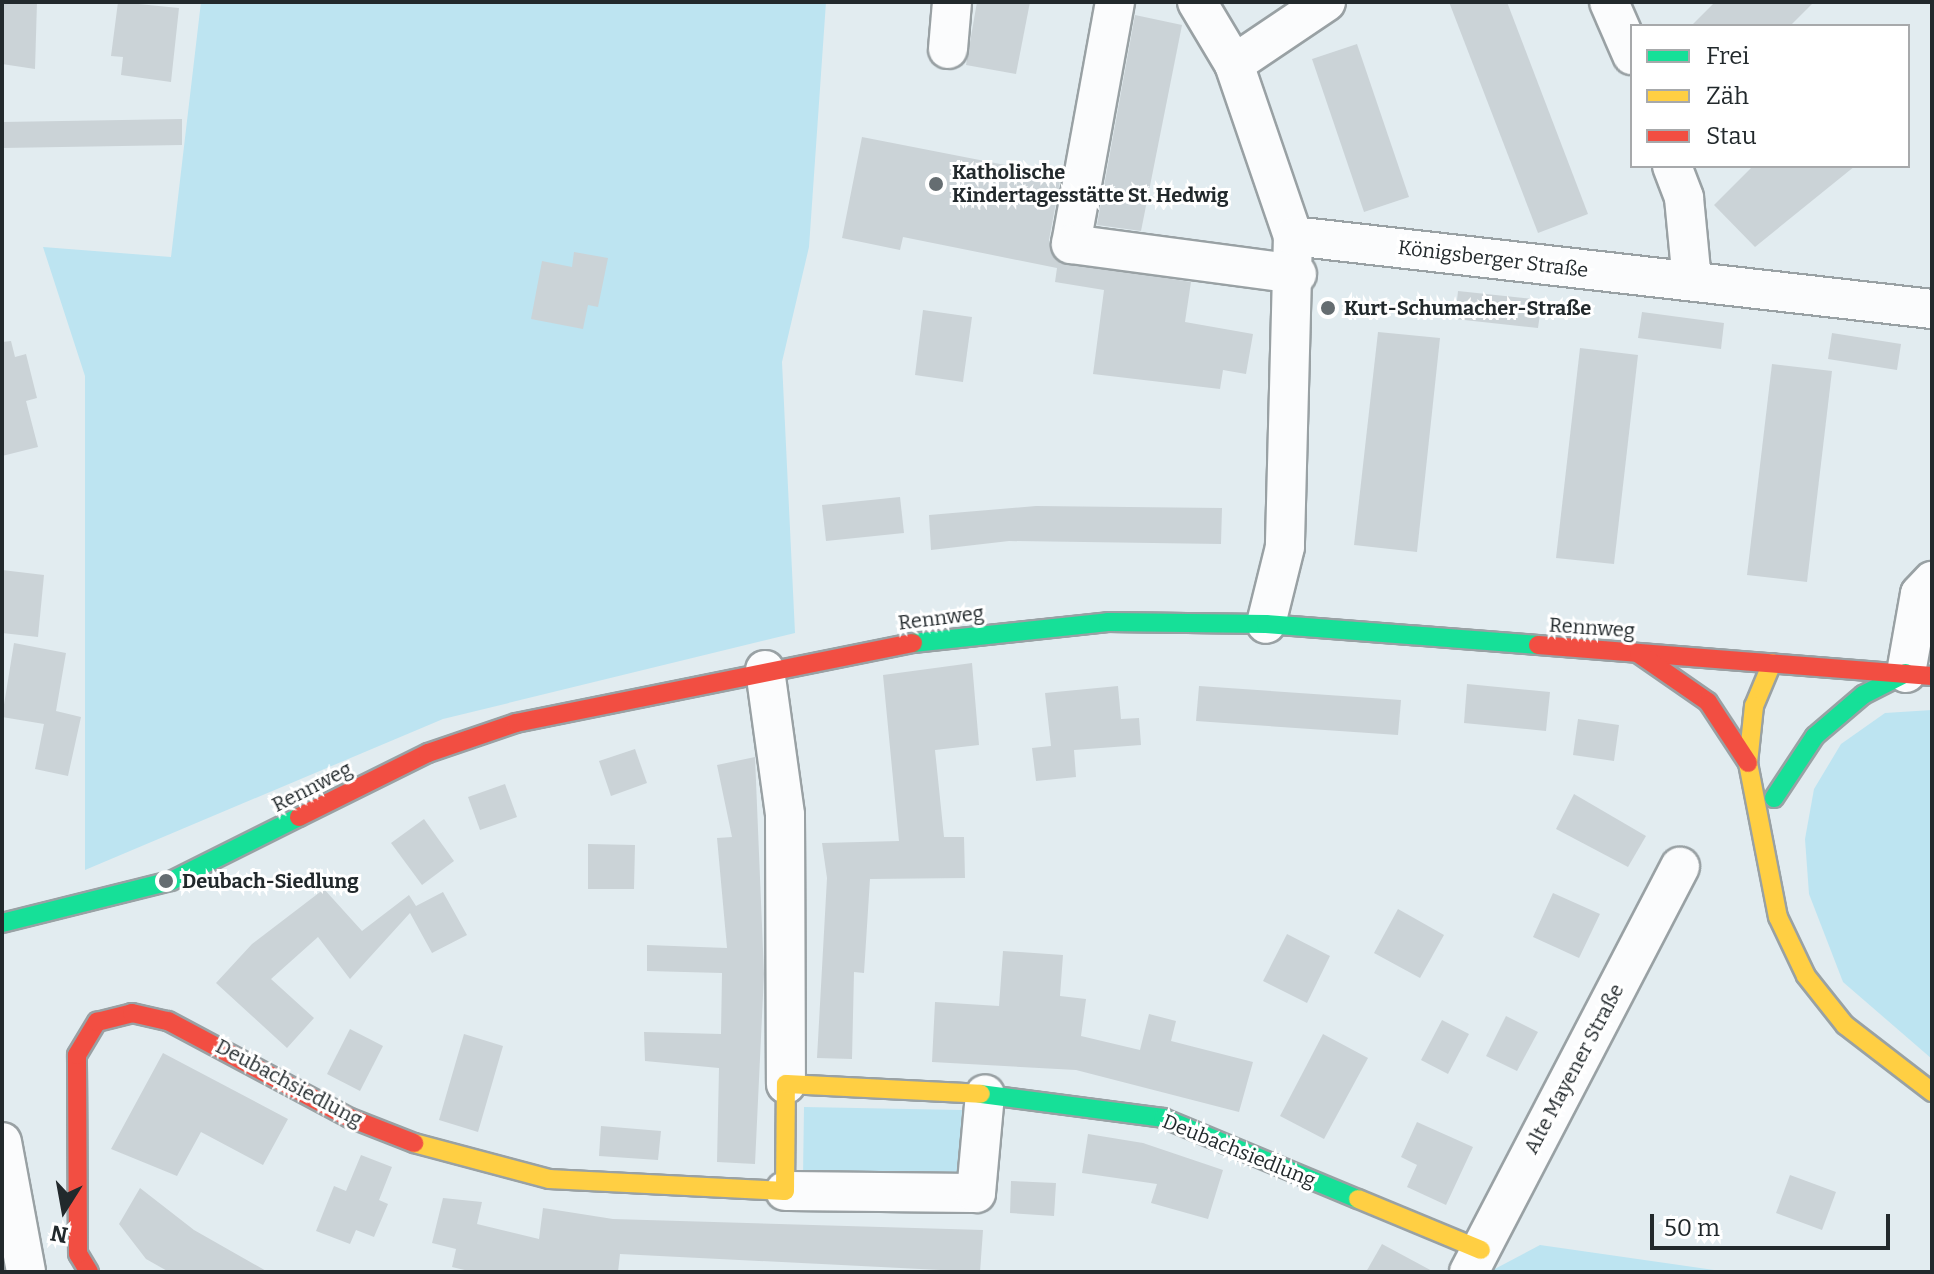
<!DOCTYPE html>
<html>
<head>
<meta charset="utf-8">
<style>
  body { margin:0 }
  #map { position:relative; width:1934px; height:1274px; overflow:hidden; background:#e2ecf0; font-family:Bitter,serif }
  div>[style] { position:absolute }
  .green>* { inset:0; background:#bde4f1 }
  .building>* { inset:0; background:#cbd3d7 }
  .roads { filter:drop-shadow(2px 0 #99a1a4) drop-shadow(-2px 0 #99a1a4) drop-shadow(0 2px #99a1a4) drop-shadow(0 -2px #99a1a4) }
  .street>* { height:38px; margin:-19px; padding:0 19px; transform-origin:19px; border-radius:19px; background:#fbfcfd }
  .fast>* { height:18px; margin:-9px; padding:0 9px; transform-origin:9px; border-radius:9px; background:#16e098 }
  .slow>* { height:18px; margin:-9px; padding:0 9px; transform-origin:9px; border-radius:9px; background:#ffcf43 }
  .jam>* { height:18px; margin:-9px; padding:0 9px; transform-origin:9px; border-radius:9px; background:#f24e42 }
  .dots>* { width:22px; height:22px; translate:-50% -50%; box-sizing:border-box; border:4px solid #fff; border-radius:50% }
  span { translate:-50% -50%; white-space:nowrap; text-align:center; line-height:1.15; -webkit-text-stroke:6px #fff; paint-order:stroke }
  .poi-label { font-size:20px; color:#22292c; font-weight:700 }
  .left { translate:0 -50%; text-align:left }
  .street-label { font-size:20px; color:#22292c }
  .frame { position:absolute; inset:0; border:4px solid #22292c; pointer-events:none }
  .legend { position:absolute; left:1630px; top:24px; width:280px; height:144px; box-sizing:border-box; background:#fff; border:2px solid #a7a9ab; margin:0; padding:10px 14px; list-style:none; font-size:24px; color:#22292c }
  .legend li { display:flex; align-items:center; gap:16px; height:40px }
  .legend b { width:40px; border:2px solid #a7a9ab }
  .north { position:absolute; left:24px; top:1170px; width:80px; height:80px; -webkit-text-stroke:6px #fff; paint-order:stroke; rotate:191deg; font-size:22px; font-weight:700; line-height:32px; text-align:center; color:#22292c }
  .north::after { content:''; display:block; margin:auto; width:28px; height:36px; background:#22292c; clip-path:polygon(50% 0,100% 100%,50% 72%,0 100%) }
  .scale { position:absolute; left:1650px; top:1214px; width:240px; height:36px; box-sizing:border-box; border:4px solid #22292c; border-top:0; padding-left:10px; font-size:24px; line-height:28px; white-space:nowrap; color:#22292c; -webkit-text-stroke:6px #fff; paint-order:stroke }
</style>
</head>
<body>
<div id="map">
  <div class="green">
    <i style="clip-path:polygon(201px 2px,826px 2px,809px 247px,782px 362px,795px 633px,443px 719px,85px 870px,85px 376px,43px 247px,171px 257px)"></i>
    <i style="clip-path:polygon(1932px 710px,1932px 1059px,1843px 982px,1809px 894px,1805px 839px,1814px 789px,1841px 744px,1885px 713px)"></i>
    <i style="clip-path:polygon(804px 1107px,962px 1110px,961px 1179px,803px 1176px)"></i>
    <i style="clip-path:polygon(1540px 1245px,1728px 1272px,1489px 1272px)"></i>
  </div>
  <div class="building">
    <i style="clip-path:polygon(2px 2px,37px 2px,35px 69px,2px 64px)"></i>
    <i style="clip-path:polygon(118px 2px,179px 8px,171px 82px,121px 75px,123px 57px,111px 56px)"></i>
    <i style="clip-path:polygon(977px 2px,1030px 2px,1016px 74px,966px 65px)"></i>
    <i style="clip-path:polygon(1449px 2px,1507px 2px,1588px 214px,1538px 233px)"></i>
    <i style="clip-path:polygon(1715px 2px,1814px 2px,1790px 26px,1691px 26px)"></i>
    <i style="clip-path:polygon(1135px 15px,1182px 25px,1141px 231px,1097px 225px)"></i>
    <i style="clip-path:polygon(1357px 44px,1409px 197px,1364px 212px,1312px 59px)"></i>
    <i style="clip-path:polygon(182px 119px,182px 145px,2px 148px,2px 122px)"></i>
    <i style="clip-path:polygon(862px 137px,1061px 176px,1049px 240px,1057px 261px,1191px 282px,1185px 322px,1253px 334px,1246px 374px,1223px 370px,1220px 389px,1093px 374px,1104px 290px,1055px 282px,1057px 268px,903px 237px,900px 250px,842px 238px)"></i>
    <i style="clip-path:polygon(1753px 166px,1855px 166px,1755px 247px,1714px 205px)"></i>
    <i style="clip-path:polygon(574px 252px,608px 258px,598px 307px,588px 305px,583px 329px,531px 319px,542px 261px,572px 267px)"></i>
    <i style="clip-path:polygon(1458px 291px,1542px 300px,1538px 328px,1455px 319px)"></i>
    <i style="clip-path:polygon(923px 310px,972px 317px,963px 382px,915px 375px)"></i>
    <i style="clip-path:polygon(1642px 312px,1724px 323px,1721px 349px,1638px 338px)"></i>
    <i style="clip-path:polygon(1378px 332px,1440px 338px,1417px 552px,1354px 545px)"></i>
    <i style="clip-path:polygon(1832px 333px,1901px 344px,1897px 370px,1828px 359px)"></i>
    <i style="clip-path:polygon(11px 341px,15px 357px,26px 354px,37px 398px,26px 401px,38px 447px,2px 456px,2px 342px)"></i>
    <i style="clip-path:polygon(1580px 348px,1638px 355px,1614px 564px,1556px 558px)"></i>
    <i style="clip-path:polygon(1772px 364px,1832px 371px,1807px 582px,1747px 575px)"></i>
    <i style="clip-path:polygon(900px 497px,904px 533px,826px 541px,822px 505px)"></i>
    <i style="clip-path:polygon(1036px 506px,1222px 508px,1221px 544px,1009px 541px,931px 550px,929px 515px)"></i>
    <i style="clip-path:polygon(2px 570px,44px 575px,38px 637px,2px 633px)"></i>
    <i style="clip-path:polygon(14px 643px,66px 653px,56px 711px,81px 717px,68px 776px,35px 769px,44px 724px,2px 717px)"></i>
    <i style="clip-path:polygon(972px 663px,979px 745px,935px 750px,944px 837px,964px 837px,965px 878px,870px 879px,864px 973px,854px 972px,852px 1059px,817px 1058px,827px 878px,822px 843px,899px 841px,883px 675px)"></i>
    <i style="clip-path:polygon(1467px 684px,1550px 692px,1546px 731px,1464px 723px)"></i>
    <i style="clip-path:polygon(1118px 686px,1121px 719px,1139px 718px,1141px 745px,1074px 750px,1076px 777px,1036px 781px,1032px 748px,1051px 746px,1045px 693px)"></i>
    <i style="clip-path:polygon(1199px 686px,1401px 700px,1398px 735px,1196px 721px)"></i>
    <i style="clip-path:polygon(1578px 719px,1619px 725px,1614px 761px,1573px 755px)"></i>
    <i style="clip-path:polygon(635px 749px,647px 783px,611px 796px,599px 761px)"></i>
    <i style="clip-path:polygon(755px 757px,764px 974px,755px 1164px,717px 1162px,719px 1068px,645px 1061px,644px 1032px,721px 1034px,722px 973px,647px 971px,647px 945px,727px 948px,717px 838px,732px 837px,717px 765px)"></i>
    <i style="clip-path:polygon(505px 784px,517px 817px,480px 830px,468px 797px)"></i>
    <i style="clip-path:polygon(1574px 794px,1646px 836px,1628px 867px,1556px 829px)"></i>
    <i style="clip-path:polygon(424px 819px,454px 861px,422px 885px,391px 843px)"></i>
    <i style="clip-path:polygon(588px 844px,635px 845px,634px 889px,588px 889px)"></i>
    <i style="clip-path:polygon(324px 889px,362px 931px,409px 895px,416px 906px,443px 892px,467px 935px,432px 953px,410px 913px,350px 979px,318px 937px,271px 979px,314px 1018px,287px 1048px,216px 983px,252px 944px)"></i>
    <i style="clip-path:polygon(1553px 893px,1600px 914px,1579px 958px,1533px 937px)"></i>
    <i style="clip-path:polygon(1398px 909px,1444px 935px,1420px 978px,1374px 953px)"></i>
    <i style="clip-path:polygon(1287px 934px,1330px 956px,1307px 1003px,1263px 981px)"></i>
    <i style="clip-path:polygon(1003px 951px,1063px 955px,1060px 996px,1086px 999px,1081px 1036px,1140px 1050px,1149px 1014px,1176px 1021px,1171px 1041px,1253px 1062px,1239px 1112px,1076px 1070px,932px 1062px,935px 1002px,999px 1006px)"></i>
    <i style="clip-path:polygon(1506px 1016px,1538px 1032px,1517px 1071px,1486px 1056px)"></i>
    <i style="clip-path:polygon(1442px 1020px,1469px 1034px,1448px 1074px,1421px 1060px)"></i>
    <i style="clip-path:polygon(350px 1029px,383px 1046px,360px 1091px,327px 1074px)"></i>
    <i style="clip-path:polygon(464px 1034px,503px 1046px,478px 1132px,439px 1120px)"></i>
    <i style="clip-path:polygon(1323px 1034px,1368px 1058px,1324px 1139px,1280px 1116px)"></i>
    <i style="clip-path:polygon(163px 1053px,288px 1119px,263px 1165px,201px 1132px,177px 1176px,111px 1149px)"></i>
    <i style="clip-path:polygon(1417px 1122px,1473px 1147px,1446px 1205px,1407px 1187px,1417px 1165px,1401px 1157px)"></i>
    <i style="clip-path:polygon(601px 1126px,661px 1131px,658px 1160px,599px 1156px)"></i>
    <i style="clip-path:polygon(1088px 1134px,1143px 1143px,1223px 1170px,1208px 1219px,1151px 1203px,1157px 1184px,1082px 1173px)"></i>
    <i style="clip-path:polygon(361px 1155px,392px 1167px,379px 1200px,388px 1204px,374px 1237px,356px 1230px,350px 1244px,316px 1231px,334px 1186px,346px 1191px)"></i>
    <i style="clip-path:polygon(1790px 1175px,1836px 1192px,1822px 1230px,1776px 1213px)"></i>
    <i style="clip-path:polygon(1011px 1181px,1056px 1183px,1054px 1216px,1010px 1213px)"></i>
    <i style="clip-path:polygon(140px 1188px,194px 1230px,268px 1272px,169px 1272px,146px 1259px,119px 1224px)"></i>
    <i style="clip-path:polygon(443px 1198px,482px 1202px,477px 1224px,539px 1239px,543px 1208px,613px 1219px,983px 1230px,980px 1272px,620px 1254px,618px 1272px,473px 1272px,452px 1267px,456px 1249px,432px 1243px)"></i>
    <i style="clip-path:polygon(1382px 1244px,1434px 1272px,1366px 1272px)"></i>
  </div>
  <div class="roads">
    <div class="street">
      <i style="left:1115px;top:2px;width:246px;rotate:100.3deg"></i>
      <i style="left:1071px;top:244px;width:228px;rotate:7.6deg"></i>
      <i style="left:1197px;top:2px;width:72px;rotate:59.2deg"></i>
      <i style="left:1234px;top:64px;width:182px;rotate:71.1deg"></i>
      <i style="left:1293px;top:236px;width:311px;rotate:91.5deg"></i>
      <i style="left:1285px;top:547px;width:79px;rotate:103.9deg"></i>
      <i style="left:1609px;top:2px;width:58px;rotate:66.5deg"></i>
      <i style="left:948px;top:49px;width:47px;rotate:-85.1deg"></i>
      <i style="left:1234px;top:64px;width:111px;rotate:-34deg"></i>
      <i style="left:1672px;top:166px;width:34px;rotate:69deg"></i>
      <i style="left:1684px;top:198px;width:83px;rotate:84.5deg"></i>
      <i style="left:1293px;top:236px;width:643px;rotate:6.52deg"></i>
      <i style="left:765px;top:670px;width:146px;rotate:82.1deg"></i>
      <i style="left:785px;top:815px;width:269px;rotate:89.8deg"></i>
      <i style="left:1906px;top:673px;width:80px;rotate:-80deg"></i>
      <i style="left:1920px;top:594px;width:18px;rotate:-47deg"></i>
      <i style="left:2px;top:1142px;width:132px;rotate:79.5deg"></i>
      <i style="left:785px;top:1191px;width:191px;rotate:0.6deg"></i>
      <i style="left:976px;top:1193px;width:99px;rotate:-84.8deg"></i>
      <i style="left:1469px;top:1272px;width:457px;rotate:-62.5deg"></i>
    </div>
    <div class="fast">
      <i style="left:913px;top:643px;width:196px;rotate:-6.1deg"></i>
      <i style="left:1108px;top:622px;width:158px;rotate:0.7deg"></i>
      <i style="left:1266px;top:624px;width:273px;rotate:4.4deg"></i>
      <i style="left:1774px;top:798px;width:74px;rotate:-56.5deg"></i>
      <i style="left:1815px;top:736px;width:63px;rotate:-40.5deg"></i>
      <i style="left:1863px;top:695px;width:48px;rotate:-27.1deg"></i>
      <i style="left:2px;top:923px;width:174px;rotate:-14deg"></i>
      <i style="left:171px;top:881px;width:143px;rotate:-26.6deg"></i>
      <i style="left:981px;top:1094px;width:184px;rotate:7.5deg"></i>
      <i style="left:1163px;top:1118px;width:211px;rotate:22.6deg"></i>
    </div>
    <div class="slow">
      <i style="left:1772px;top:663px;width:47px;rotate:112.7deg"></i>
      <i style="left:1754px;top:706px;width:57px;rotate:96deg"></i>
      <i style="left:1748px;top:763px;width:157px;rotate:79deg"></i>
      <i style="left:1778px;top:917px;width:65px;rotate:64.6deg"></i>
      <i style="left:1806px;top:976px;width:63px;rotate:51.5deg"></i>
      <i style="left:1845px;top:1025px;width:110px;rotate:37.6deg"></i>
      <i style="left:414px;top:1143px;width:140px;rotate:14.9deg"></i>
      <i style="left:549px;top:1179px;width:236px;rotate:2.9deg"></i>
      <i style="left:785px;top:1191px;width:107px;rotate:-89.5deg"></i>
      <i style="left:786px;top:1084px;width:195px;rotate:2.9deg"></i>
      <i style="left:1358px;top:1199px;width:133px;rotate:22.5deg"></i>
    </div>
    <div class="jam">
      <i style="left:1538px;top:645px;width:395px;rotate:4.5deg"></i>
      <i style="left:1639px;top:654px;width:84px;rotate:34.8deg"></i>
      <i style="left:1708px;top:702px;width:73px;rotate:56.7deg"></i>
      <i style="left:299px;top:817px;width:144px;rotate:-26.4deg"></i>
      <i style="left:428px;top:753px;width:93px;rotate:-18.8deg"></i>
      <i style="left:516px;top:723px;width:405px;rotate:-11.4deg"></i>
      <i style="left:89px;top:1272px;width:21px;rotate:-121deg"></i>
      <i style="left:78px;top:1254px;width:199px;rotate:-90.3deg"></i>
      <i style="left:77px;top:1055px;width:39px;rotate:-59deg"></i>
      <i style="left:97px;top:1022px;width:36px;rotate:-14deg"></i>
      <i style="left:132px;top:1013px;width:37px;rotate:13deg"></i>
      <i style="left:168px;top:1021px;width:206px;rotate:28.1deg"></i>
      <i style="left:350px;top:1118px;width:69px;rotate:21.3deg"></i>
    </div>
  </div>
  <div class="dots">
    <i style="left:936px;top:184px;background:#656d71"></i>
    <i style="left:1328px;top:308px;background:#656d71"></i>
    <i style="left:166px;top:881px;background:#656d71"></i>
  </div>
  <div class="poi-label">
    <span class="left" style="left:952px;top:184px">Katholische<br>Kindertagesstätte St. Hedwig</span>
    <span class="left" style="left:1344px;top:308px">Kurt-Schumacher-Straße</span>
    <span class="left" style="left:182px;top:881px">Deubach-Siedlung</span>
  </div>
  <div class="street-label">
    <span style="left:1493px;top:259px;rotate:7deg">Königsberger Straße</span>
    <span style="left:941px;top:618px;rotate:-7deg">Rennweg</span>
    <span style="left:1592px;top:628px;rotate:4deg">Rennweg</span>
    <span style="left:312px;top:787px;rotate:-27deg">Rennweg</span>
    <span style="left:1574px;top:1069px;rotate:-62deg">Alte Mayener Straße</span>
    <span style="left:289px;top:1083px;rotate:28deg">Deubachsiedlung</span>
    <span style="left:1239px;top:1151px;rotate:22deg">Deubachsiedlung</span>
  </div>
  <div class="frame"></div>
  <ul class="legend">
  <li><b style="height:10px;background:#16e098"></b>Frei</li>
  <li><b style="height:10px;background:#ffcf43"></b>Zäh</li>
  <li><b style="height:10px;background:#f24e42"></b>Stau</li>
  </ul>
  <div class="north">N</div>
  <div class="scale">50 m</div>
</div>
</body>
</html>
